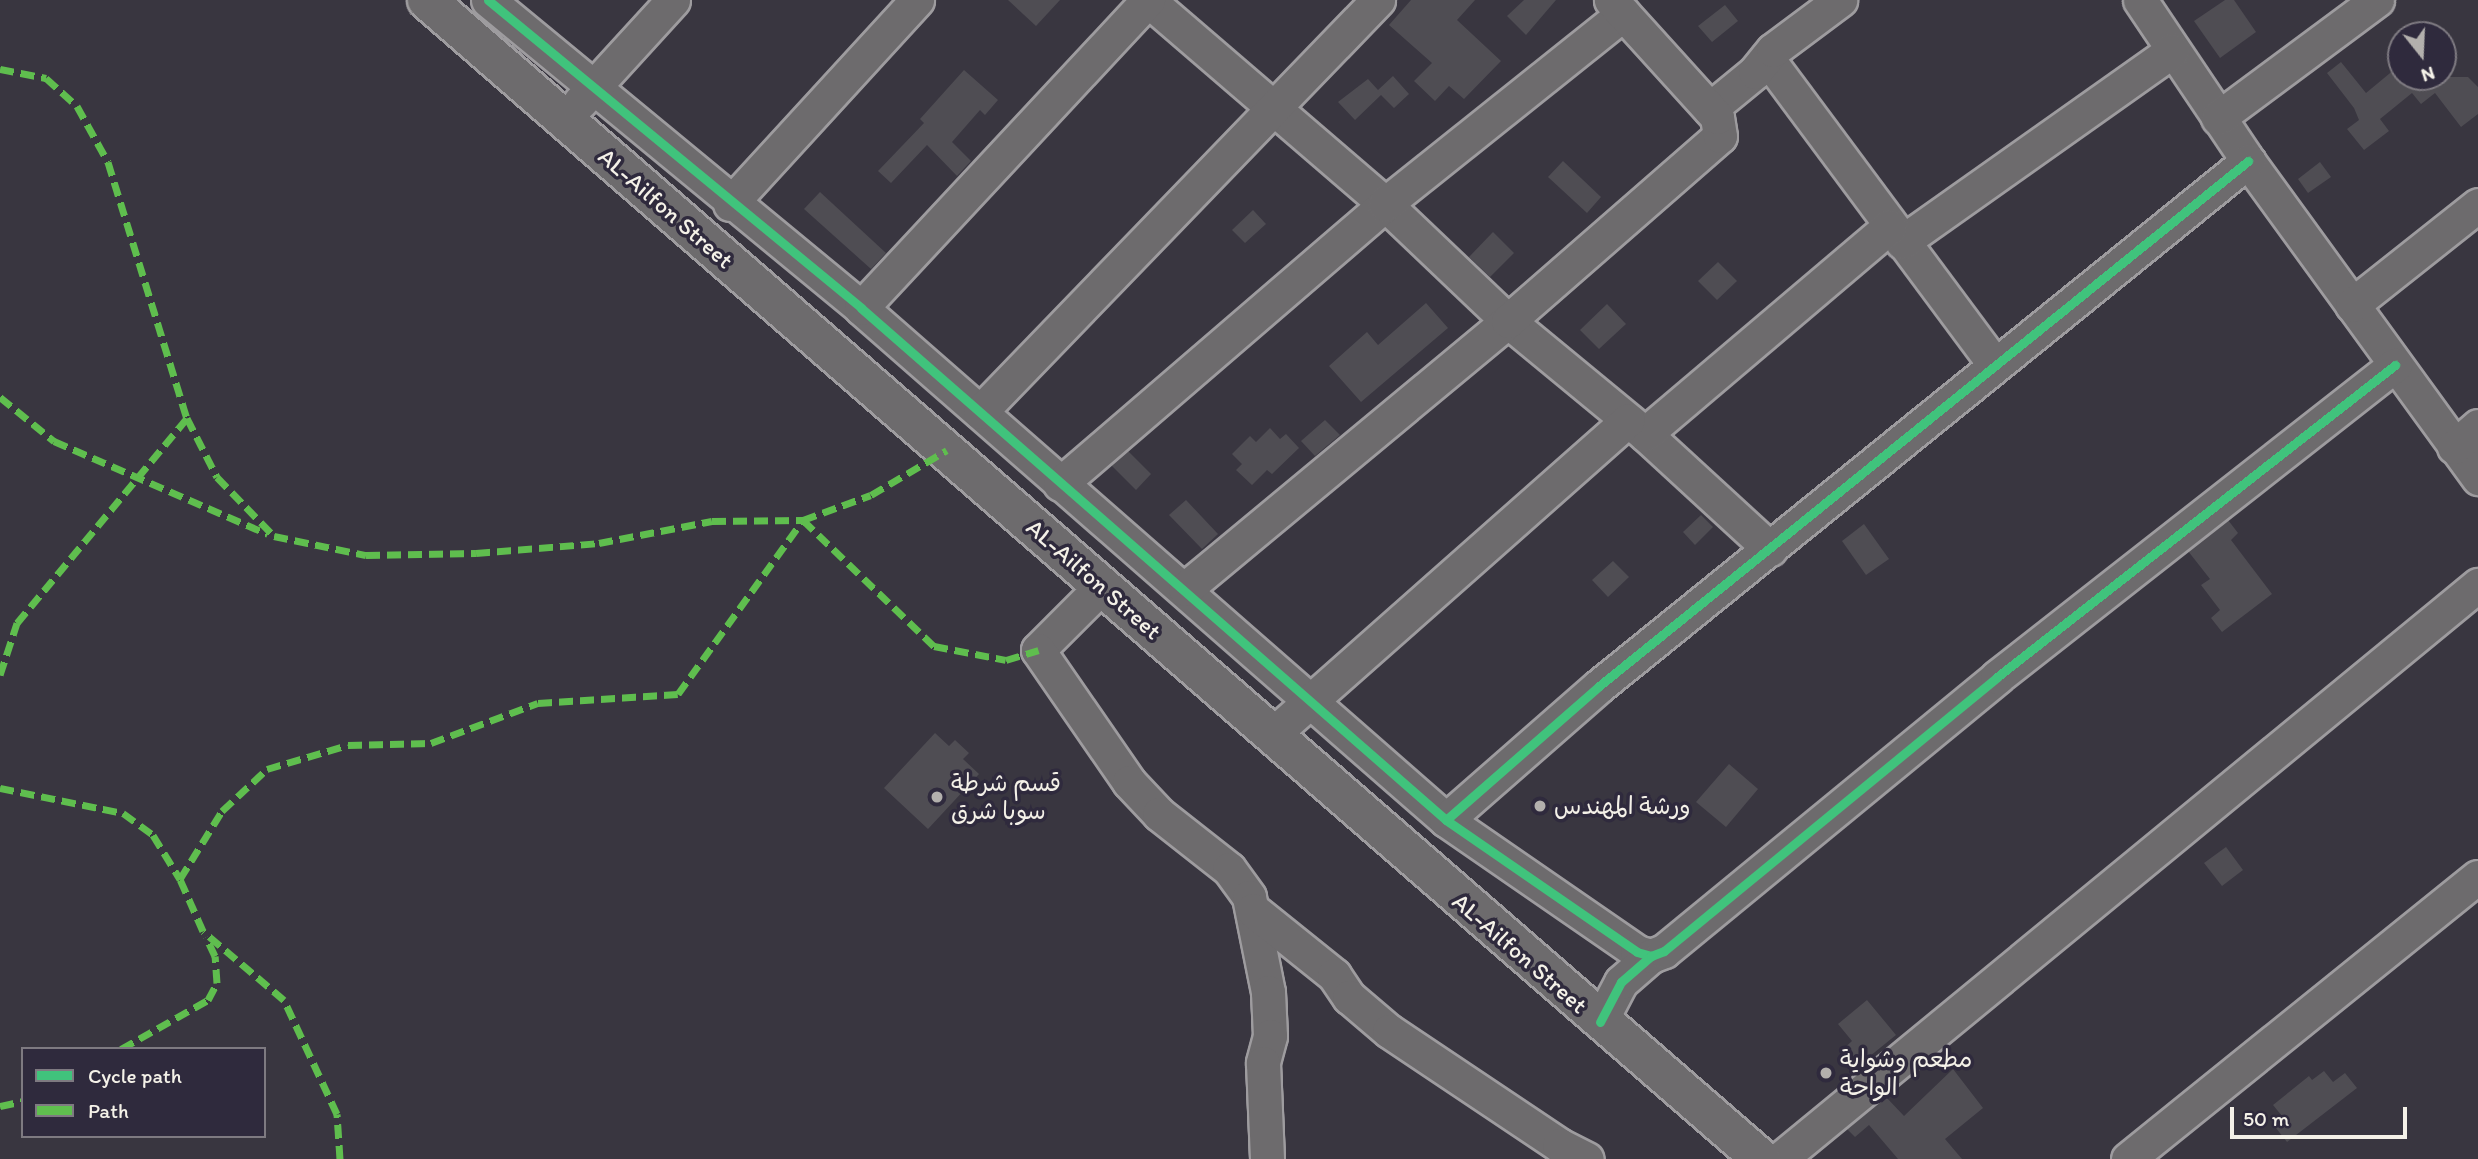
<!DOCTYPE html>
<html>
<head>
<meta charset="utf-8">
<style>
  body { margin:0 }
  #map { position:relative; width:2478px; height:1159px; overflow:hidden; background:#393640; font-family:Itim,"Playpen Sans Arabic",sans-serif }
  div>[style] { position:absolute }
  .building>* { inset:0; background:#4f4d53 }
  .roads { filter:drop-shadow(2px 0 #9e9c9f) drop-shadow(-2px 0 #9e9c9f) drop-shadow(0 2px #9e9c9f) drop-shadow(0 -2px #9e9c9f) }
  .minor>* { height:33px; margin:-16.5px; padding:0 16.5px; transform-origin:16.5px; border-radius:16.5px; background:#6d6b6d }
  .highway>* { height:38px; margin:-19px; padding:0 19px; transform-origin:19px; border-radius:19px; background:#6d6b6d }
  .quiet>* { height:7px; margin-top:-3.5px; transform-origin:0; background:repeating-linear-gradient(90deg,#5fbe4e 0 14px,transparent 0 21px) }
  .cycleway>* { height:9px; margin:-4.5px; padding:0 4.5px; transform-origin:4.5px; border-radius:4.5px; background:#40c37c }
  .dots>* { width:19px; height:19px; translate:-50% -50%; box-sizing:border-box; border:4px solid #2f2a3d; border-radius:50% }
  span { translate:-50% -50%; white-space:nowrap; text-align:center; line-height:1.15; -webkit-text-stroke:7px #2f2a3d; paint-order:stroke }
  .street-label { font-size:24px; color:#f4f1e8 }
  .poi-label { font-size:24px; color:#f4f1e8 }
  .left { translate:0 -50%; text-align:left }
  .legend { position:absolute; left:21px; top:1047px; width:245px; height:91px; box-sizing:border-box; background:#2f2a3d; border:2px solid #7e7a81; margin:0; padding:9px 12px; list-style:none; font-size:21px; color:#f4f1e8 }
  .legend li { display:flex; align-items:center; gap:14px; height:35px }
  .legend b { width:35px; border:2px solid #7e7a81 }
  .north { position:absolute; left:2387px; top:21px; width:70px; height:70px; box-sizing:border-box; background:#2f2a3d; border:2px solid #7e7a81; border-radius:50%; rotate:162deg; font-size:19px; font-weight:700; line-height:28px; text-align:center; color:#f4f1e8 }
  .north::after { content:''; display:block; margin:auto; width:24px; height:32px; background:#b3b0ad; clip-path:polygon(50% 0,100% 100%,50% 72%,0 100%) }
  .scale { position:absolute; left:2230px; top:1107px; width:177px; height:32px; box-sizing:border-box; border:4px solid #f4f1e8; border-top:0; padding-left:9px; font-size:21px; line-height:24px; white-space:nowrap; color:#f4f1e8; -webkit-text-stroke:5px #2f2a3d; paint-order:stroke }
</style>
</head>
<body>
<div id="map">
  <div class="building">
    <i style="clip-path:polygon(1008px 0,1060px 0,1036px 26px)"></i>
    <i style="clip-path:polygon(1411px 0,1475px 0,1457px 20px,1501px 61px,1464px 99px,1449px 86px,1435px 101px,1414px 81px,1432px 63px,1389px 25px)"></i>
    <i style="clip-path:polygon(1524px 0,1556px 0,1526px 35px,1507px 16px)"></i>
    <i style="clip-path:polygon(2225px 0,2234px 0,2256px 32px,2220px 58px,2194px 21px)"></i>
    <i style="clip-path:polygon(1725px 5px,1738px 21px,1712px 42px,1698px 26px)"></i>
    <i style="clip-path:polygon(2341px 62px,2366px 93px,2401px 64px,2401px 77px,2468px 77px,2478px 87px,2478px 114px,2461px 127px,2435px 93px,2421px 104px,2412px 93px,2380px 119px,2389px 131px,2364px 150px,2347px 129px,2359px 120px,2354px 108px,2327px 73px)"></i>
    <i style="clip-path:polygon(964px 70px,998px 100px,985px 115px,980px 110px,952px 142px,971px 161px,957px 176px,927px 145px,891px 183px,878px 171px,924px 123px,920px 119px)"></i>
    <i style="clip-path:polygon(1393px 76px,1409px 94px,1394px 108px,1381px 95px,1355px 120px,1338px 102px,1368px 79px,1378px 90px)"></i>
    <i style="clip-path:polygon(1563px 161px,1601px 197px,1587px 213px,1548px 177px)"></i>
    <i style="clip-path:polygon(2320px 162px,2331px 177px,2308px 193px,2298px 179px)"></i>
    <i style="clip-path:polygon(820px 192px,886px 253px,871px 269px,804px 209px)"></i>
    <i style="clip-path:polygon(1253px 210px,1266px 224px,1245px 243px,1232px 230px)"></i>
    <i style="clip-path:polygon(1493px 232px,1514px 253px,1490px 277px,1469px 257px)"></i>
    <i style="clip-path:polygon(1718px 262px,1737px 281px,1717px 300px,1698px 281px)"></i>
    <i style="clip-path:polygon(1426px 303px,1448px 328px,1361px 402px,1329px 366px,1367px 332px,1378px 345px)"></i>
    <i style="clip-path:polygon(1607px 304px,1626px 324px,1599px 349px,1580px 330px)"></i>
    <i style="clip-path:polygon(1325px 420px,1340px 435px,1315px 456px,1301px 441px)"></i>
    <i style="clip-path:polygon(1270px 428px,1280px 439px,1286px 434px,1299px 448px,1272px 474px,1267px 470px,1252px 485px,1236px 470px,1242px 464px,1232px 454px,1250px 436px,1256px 442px)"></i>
    <i style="clip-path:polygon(1128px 451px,1151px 474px,1136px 490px,1111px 465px)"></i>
    <i style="clip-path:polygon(1186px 500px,1218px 534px,1202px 549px,1169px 515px)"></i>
    <i style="clip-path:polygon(1701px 515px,1713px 527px,1695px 545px,1683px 532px)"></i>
    <i style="clip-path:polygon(2228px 520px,2238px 533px,2231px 540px,2272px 594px,2222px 632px,2211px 618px,2220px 610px,2201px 585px,2210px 579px,2188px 551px)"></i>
    <i style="clip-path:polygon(1864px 524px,1889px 559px,1866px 575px,1842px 541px)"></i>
    <i style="clip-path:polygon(1613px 561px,1629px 577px,1608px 597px,1592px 580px)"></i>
    <i style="clip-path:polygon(935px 733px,949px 746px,955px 740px,969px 753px,963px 759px,979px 774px,928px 829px,884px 788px)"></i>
    <i style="clip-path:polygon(1729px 764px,1758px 789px,1726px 827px,1696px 802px)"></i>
    <i style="clip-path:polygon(2226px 847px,2243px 870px,2222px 886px,2204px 863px)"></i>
    <i style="clip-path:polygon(1867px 1000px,1896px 1035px,1854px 1069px,1840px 1052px,1852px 1041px,1838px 1024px)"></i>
    <i style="clip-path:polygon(1953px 1069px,1983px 1108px,1945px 1139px,1962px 1159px,1898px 1159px,1869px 1125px,1855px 1137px,1847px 1129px,1886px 1097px,1904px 1116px)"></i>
    <i style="clip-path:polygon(2324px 1071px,2333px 1082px,2345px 1073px,2357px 1088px,2287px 1142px,2272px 1123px,2282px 1116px,2273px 1105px,2309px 1076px,2312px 1080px)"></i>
  </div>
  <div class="roads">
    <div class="minor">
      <i style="left:488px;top:0;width:484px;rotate:39.5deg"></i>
      <i style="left:861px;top:308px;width:777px;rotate:41.19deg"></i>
      <i style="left:1446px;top:820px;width:232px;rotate:34.6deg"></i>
      <i style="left:1637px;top:952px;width:15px;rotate:16deg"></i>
      <i style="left:1148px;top:0;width:313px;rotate:40.7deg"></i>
      <i style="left:1385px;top:204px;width:170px;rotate:43.6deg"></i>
      <i style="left:1508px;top:321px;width:178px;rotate:39.5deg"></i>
      <i style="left:1645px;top:434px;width:170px;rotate:42.6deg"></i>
      <i style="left:2140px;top:0;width:194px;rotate:56.1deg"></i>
      <i style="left:2248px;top:161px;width:392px;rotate:54deg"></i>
      <i style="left:1767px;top:58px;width:382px;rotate:53.4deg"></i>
      <i style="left:580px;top:102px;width:138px;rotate:-47.6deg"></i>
      <i style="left:1710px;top:109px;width:58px;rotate:-39.4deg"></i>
      <i style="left:1755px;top:72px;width:28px;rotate:-51deg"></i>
      <i style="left:1773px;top:50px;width:84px;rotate:-36.7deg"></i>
      <i style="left:2218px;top:118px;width:198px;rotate:-36.6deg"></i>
      <i style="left:730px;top:204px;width:277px;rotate:-47.5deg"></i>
      <i style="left:1902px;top:242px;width:331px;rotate:-35.3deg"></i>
      <i style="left:2352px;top:305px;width:161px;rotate:-38.4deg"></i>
      <i style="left:861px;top:308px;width:421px;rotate:-47deg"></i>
      <i style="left:980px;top:412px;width:573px;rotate:-45.99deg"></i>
      <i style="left:1645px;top:434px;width:321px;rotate:-40.3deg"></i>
      <i style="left:2454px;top:447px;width:32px;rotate:-41deg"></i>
      <i style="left:1060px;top:484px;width:429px;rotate:-40.7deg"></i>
      <i style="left:1385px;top:204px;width:305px;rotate:-38.6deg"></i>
      <i style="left:1101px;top:587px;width:89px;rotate:135deg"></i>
      <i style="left:1038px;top:650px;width:160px;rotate:55.4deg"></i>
      <i style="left:1129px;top:782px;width:44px;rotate:46.8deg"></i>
      <i style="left:1159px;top:814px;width:89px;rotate:38.2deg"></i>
      <i style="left:1229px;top:869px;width:34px;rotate:54deg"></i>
      <i style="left:1249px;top:897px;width:97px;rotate:78.7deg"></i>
      <i style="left:1268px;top:992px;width:44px;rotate:87.4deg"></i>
      <i style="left:1270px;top:1036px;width:28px;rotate:105deg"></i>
      <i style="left:1263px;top:1063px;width:96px;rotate:87.6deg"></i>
      <i style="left:1185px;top:589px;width:420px;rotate:-39.7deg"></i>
      <i style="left:1508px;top:321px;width:281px;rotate:-41.1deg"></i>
      <i style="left:1720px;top:136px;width:19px;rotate:-99deg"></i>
      <i style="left:1717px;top:117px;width:158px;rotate:-132.2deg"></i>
      <i style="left:1272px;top:735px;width:475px;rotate:-41.5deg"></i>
      <i style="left:1446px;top:820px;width:203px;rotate:-41.2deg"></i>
      <i style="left:1599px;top:686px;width:835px;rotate:-38.97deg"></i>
      <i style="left:1253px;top:910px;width:104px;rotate:38.7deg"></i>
      <i style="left:1334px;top:975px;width:27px;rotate:56deg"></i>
      <i style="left:1349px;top:997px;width:52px;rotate:40.4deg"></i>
      <i style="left:1389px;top:1031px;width:205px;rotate:33.8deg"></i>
      <i style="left:1559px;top:1145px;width:31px;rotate:27deg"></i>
      <i style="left:1600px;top:1022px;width:45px;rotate:-62.3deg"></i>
      <i style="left:1621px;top:982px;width:40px;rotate:-41deg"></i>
      <i style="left:1651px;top:956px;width:14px;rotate:-21deg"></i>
      <i style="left:1664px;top:951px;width:431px;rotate:-39.4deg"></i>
      <i style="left:1997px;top:677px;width:506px;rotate:-38.09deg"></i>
      <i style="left:1780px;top:1159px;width:904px;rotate:-39.43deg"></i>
      <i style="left:2128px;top:1159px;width:449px;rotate:-38.9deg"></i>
    </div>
    <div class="highway">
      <i style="left:427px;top:0;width:1767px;rotate:40.98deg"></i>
    </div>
  </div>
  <div class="quiet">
    <i style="left:0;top:69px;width:47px;rotate:11.1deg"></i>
    <i style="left:46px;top:78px;width:42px;rotate:42.1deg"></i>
    <i style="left:77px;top:106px;width:64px;rotate:61deg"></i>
    <i style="left:108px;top:162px;width:268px;rotate:72.9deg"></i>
    <i style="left:187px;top:418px;width:66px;rotate:63deg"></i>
    <i style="left:217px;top:477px;width:82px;rotate:46deg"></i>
    <i style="left:274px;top:536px;width:94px;rotate:11.7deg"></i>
    <i style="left:366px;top:555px;width:110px;rotate:-1deg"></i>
    <i style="left:476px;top:553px;width:123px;rotate:-4.6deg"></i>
    <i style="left:599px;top:543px;width:115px;rotate:-11deg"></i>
    <i style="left:712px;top:521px;width:91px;rotate:-0.6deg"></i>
    <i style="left:803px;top:520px;width:72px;rotate:-20.2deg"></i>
    <i style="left:871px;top:495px;width:88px;rotate:-30.6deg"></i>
    <i style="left:0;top:397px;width:70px;rotate:39.2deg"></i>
    <i style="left:54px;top:441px;width:233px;rotate:23.5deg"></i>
    <i style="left:0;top:675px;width:55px;rotate:-71.9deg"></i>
    <i style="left:17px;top:623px;width:266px;rotate:-50.3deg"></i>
    <i style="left:0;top:788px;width:126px;rotate:11.5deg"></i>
    <i style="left:123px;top:813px;width:37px;rotate:36deg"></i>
    <i style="left:153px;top:835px;width:52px;rotate:58.5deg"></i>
    <i style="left:121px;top:1049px;width:100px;rotate:-29.4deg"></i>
    <i style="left:208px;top:1000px;width:19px;rotate:-62deg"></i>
    <i style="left:217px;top:983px;width:27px;rotate:-94deg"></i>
    <i style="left:215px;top:956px;width:21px;rotate:-115deg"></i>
    <i style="left:0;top:1106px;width:24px;rotate:-12deg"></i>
    <i style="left:340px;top:1159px;width:45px;rotate:-93.8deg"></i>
    <i style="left:337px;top:1114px;width:126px;rotate:-114.9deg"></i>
    <i style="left:284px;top:1000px;width:106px;rotate:-139.6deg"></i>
    <i style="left:203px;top:931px;width:57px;rotate:-113.9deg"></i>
    <i style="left:180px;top:879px;width:80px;rotate:-58.3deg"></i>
    <i style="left:222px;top:811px;width:62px;rotate:-43deg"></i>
    <i style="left:267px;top:769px;width:84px;rotate:-16.5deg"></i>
    <i style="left:348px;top:745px;width:83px;rotate:-1.4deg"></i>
    <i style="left:431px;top:743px;width:114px;rotate:-20.5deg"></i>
    <i style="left:538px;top:703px;width:140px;rotate:-3.7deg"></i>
    <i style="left:678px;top:694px;width:214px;rotate:-54.3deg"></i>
    <i style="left:803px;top:520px;width:182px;rotate:43.9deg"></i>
    <i style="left:934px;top:646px;width:73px;rotate:11deg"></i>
    <i style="left:1006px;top:660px;width:34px;rotate:-17deg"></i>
  </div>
  <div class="cycleway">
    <i style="left:488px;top:0;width:484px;rotate:39.5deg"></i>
    <i style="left:861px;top:308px;width:777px;rotate:41.19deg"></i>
    <i style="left:1446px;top:820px;width:232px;rotate:34.6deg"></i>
    <i style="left:1637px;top:952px;width:15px;rotate:16deg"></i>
    <i style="left:1446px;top:820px;width:203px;rotate:-41.2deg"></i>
    <i style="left:1599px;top:686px;width:835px;rotate:-38.97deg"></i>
    <i style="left:1600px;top:1022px;width:45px;rotate:-62.3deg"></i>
    <i style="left:1621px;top:982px;width:40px;rotate:-41deg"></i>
    <i style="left:1651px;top:956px;width:14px;rotate:-21deg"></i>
    <i style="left:1664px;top:951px;width:431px;rotate:-39.4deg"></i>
    <i style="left:1997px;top:677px;width:506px;rotate:-38.09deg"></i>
  </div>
  <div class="dots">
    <i style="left:937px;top:797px;background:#b3b0ad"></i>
    <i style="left:1540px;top:806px;background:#b3b0ad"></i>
    <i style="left:1826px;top:1073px;background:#b3b0ad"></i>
  </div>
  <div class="street-label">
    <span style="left:666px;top:208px;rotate:41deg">AL-Ailfon Street</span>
    <span style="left:1094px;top:579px;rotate:41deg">AL-Ailfon Street</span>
    <span style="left:1520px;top:953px;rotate:41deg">AL-Ailfon Street</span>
  </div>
  <div class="poi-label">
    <span class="left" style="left:951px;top:797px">قسم شرطة<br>سوبا شرق</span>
    <span class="left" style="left:1554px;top:806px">ورشة المهندس</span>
    <span class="left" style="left:1840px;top:1073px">مطعم وشواية<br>الواحة</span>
  </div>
  <ul class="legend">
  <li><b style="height:9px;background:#40c37c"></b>Cycle path</li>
  <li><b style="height:9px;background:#5fbe4e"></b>Path</li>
  </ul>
  <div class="north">N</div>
  <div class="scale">50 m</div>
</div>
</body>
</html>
